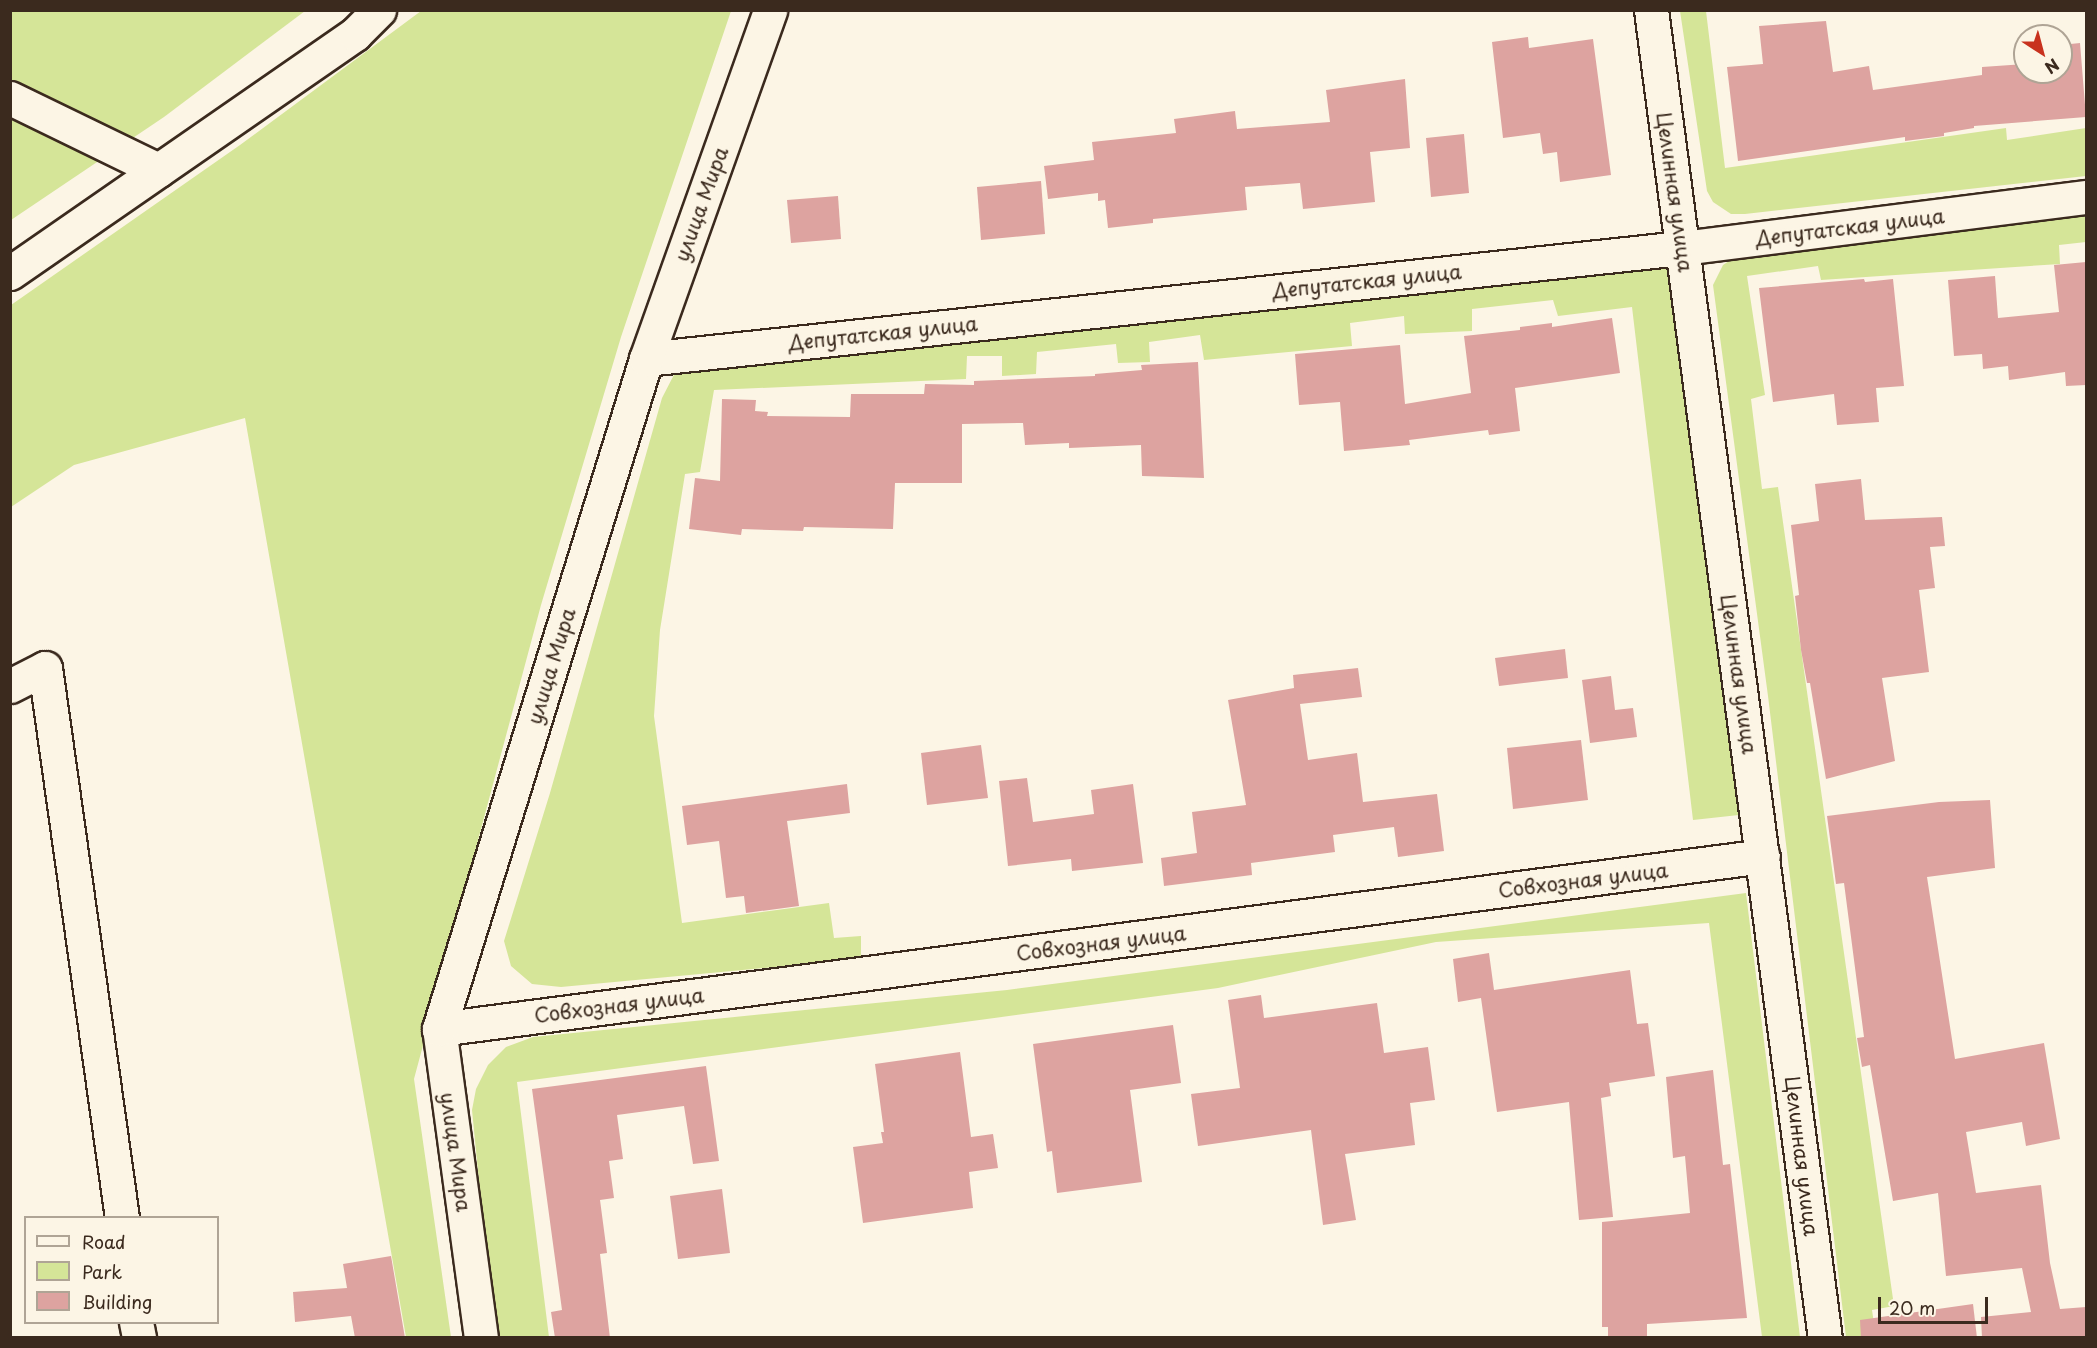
<!DOCTYPE html>
<html>
<head>
<meta charset="utf-8">
<style>
  body { margin:0 }
  #map { position:relative; width:2097px; height:1348px; overflow:hidden; background:#fcf5e5; font-family:"Playpen Sans",sans-serif }
  div>[style] { position:absolute }
  .green>* { inset:0; background:#d5e598 }
  .building>* { inset:0; background:#dda3a0 }
  .roads { filter:drop-shadow(2px 0 #3b2a1e) drop-shadow(-2px 0 #3b2a1e) drop-shadow(0 2px #3b2a1e) drop-shadow(0 -2px #3b2a1e) }
  .minor>* { height:33px; margin:-16.5px; padding:0 16.5px; transform-origin:16.5px; border-radius:16.5px; background:#fcf5e5 }
  span { translate:-50% -50%; white-space:nowrap; text-align:center; line-height:1.15; -webkit-text-stroke:5px #fcf5e5; paint-order:stroke }
  .street-label { font-size:20px; color:#3b2a1e }
  .frame { position:absolute; inset:0; border:12px solid #3b2a1e; pointer-events:none }
  .legend { position:absolute; left:24px; top:1216px; width:195px; height:108px; box-sizing:border-box; background:#fcf5e5; border:2px solid #afa495; margin:0; padding:8px 10px; list-style:none; font-size:18px; color:#3b2a1e }
  .legend li { display:flex; align-items:center; gap:12px; height:30px }
  .legend b { width:30px; border:2px solid #afa495 }
  .north { position:absolute; left:2013px; top:24px; width:60px; height:60px; box-sizing:border-box; background:#fcf5e5; border:2px solid #afa495; border-radius:50%; rotate:144deg; font-size:16px; font-weight:700; line-height:24px; text-align:center; color:#3b2a1e }
  .north::after { content:''; display:block; margin:auto; width:21px; height:27px; background:#c8321e; clip-path:polygon(50% 0,100% 100%,50% 72%,0 100%) }
  .scale { position:absolute; left:1878px; top:1297px; width:110px; height:27px; box-sizing:border-box; border:3px solid #3b2a1e; border-top:0; padding-left:8px; font-size:18px; line-height:21px; white-space:nowrap; color:#3b2a1e; -webkit-text-stroke:4px #fcf5e5; paint-order:stroke }
</style>
</head>
<body>
<div id="map">
  <div class="green">
    <i style="clip-path:polygon(11px 11px,305px 11px,164px 117px,11px 220px)"></i>
    <i style="clip-path:polygon(421px 11px,731px 11px,621px 337px,541px 605px,414px 1079px,451px 1337px,406px 1337px,245px 418px,74px 465px,11px 507px,11px 305px,240px 145px)"></i>
    <i style="clip-path:polygon(1680px 11px,1706px 11px,1725px 168px,2006px 128px,2007px 140px,2086px 128px,2086px 176px,1745px 214px,1731px 214px,1713px 202px,1707px 191px)"></i>
    <i style="clip-path:polygon(2086px 215px,2086px 242px,2059px 245px,2060px 264px,1821px 280px,1818px 266px,1747px 276px,1765px 395px,1751px 399px,1762px 489px,1778px 487px,1894px 1306px,1872px 1310px,1876px 1337px,1846px 1337px,1768px 696px,1713px 285px,1723px 265px,1741px 253px)"></i>
    <i style="clip-path:polygon(1669px 262px,1748px 814px,1693px 820px,1632px 307px,1558px 316px,1553px 300px,1472px 309px,1472px 331px,1405px 334px,1404px 316px,1350px 323px,1352px 346px,1204px 360px,1200px 335px,1149px 342px,1150px 362px,1118px 363px,1116px 344px,1037px 352px,1036px 374px,1002px 376px,1002px 356px,967px 356px,966px 379px,714px 390px,700px 472px,685px 474px,660px 630px,654px 716px,682px 923px,829px 903px,834px 938px,861px 936px,861px 959px,561px 987px,532px 984px,511px 966px,504px 941px,550px 793px,662px 398px,679px 365px)"></i>
    <i style="clip-path:polygon(1746px 893px,1800px 1337px,1762px 1337px,1709px 923px,1436px 942px,1218px 988px,517px 1082px,549px 1337px,499px 1337px,484px 1232px,472px 1110px,476px 1089px,488px 1065px,506px 1047px,533px 1037px,1007px 990px)"></i>
  </div>
  <div class="building">
    <i style="clip-path:polygon(1826px 21px,1833px 72px,1869px 66px,1873px 90px,1982px 75px,1982px 67px,2025px 64px,2025px 72px,2061px 72px,2061px 45px,2080px 43px,2086px 117px,1974px 126px,1974px 128px,1944px 133px,1944px 136px,1905px 141px,1905px 137px,1738px 161px,1727px 67px,1763px 64px,1759px 26px)"></i>
    <i style="clip-path:polygon(1528px 37px,1529px 48px,1593px 39px,1611px 175px,1560px 182px,1557px 152px,1543px 154px,1540px 133px,1503px 138px,1492px 42px)"></i>
    <i style="clip-path:polygon(1405px 79px,1410px 148px,1370px 152px,1375px 202px,1303px 209px,1300px 183px,1245px 187px,1247px 210px,1153px 219px,1153px 223px,1108px 228px,1105px 200px,1098px 201px,1098px 193px,1048px 199px,1044px 166px,1094px 160px,1092px 142px,1176px 133px,1174px 119px,1235px 111px,1237px 129px,1330px 122px,1326px 90px)"></i>
    <i style="clip-path:polygon(1464px 134px,1469px 193px,1431px 197px,1426px 138px)"></i>
    <i style="clip-path:polygon(1041px 181px,1045px 234px,981px 240px,977px 187px)"></i>
    <i style="clip-path:polygon(838px 196px,841px 239px,791px 243px,787px 200px)"></i>
    <i style="clip-path:polygon(2086px 262px,2086px 385px,2066px 386px,2065px 372px,2009px 380px,2008px 366px,1983px 369px,1982px 354px,1954px 356px,1948px 280px,1995px 276px,1998px 318px,2059px 312px,2054px 265px)"></i>
    <i style="clip-path:polygon(1864px 279px,1865px 282px,1893px 279px,1904px 386px,1876px 388px,1879px 422px,1837px 425px,1834px 394px,1773px 402px,1759px 288px)"></i>
    <i style="clip-path:polygon(1612px 318px,1620px 373px,1515px 388px,1520px 431px,1489px 435px,1488px 430px,1409px 440px,1410px 445px,1344px 451px,1340px 402px,1299px 405px,1295px 354px,1400px 345px,1405px 404px,1471px 393px,1464px 336px,1520px 330px,1520px 327px,1552px 323px,1552px 327px)"></i>
    <i style="clip-path:polygon(1198px 362px,1204px 478px,1142px 476px,1141px 445px,1069px 448px,1069px 443px,1025px 445px,1023px 423px,962px 424px,962px 483px,895px 483px,893px 529px,804px 527px,803px 531px,742px 529px,741px 535px,689px 529px,695px 478px,720px 481px,722px 399px,756px 400px,755px 411px,768px 412px,767px 416px,850px 417px,851px 394px,924px 394px,925px 384px,974px 385px,974px 381px,1095px 376px,1095px 374px,1142px 370px,1141px 365px)"></i>
    <i style="clip-path:polygon(1861px 479px,1865px 520px,1942px 517px,1945px 546px,1930px 547px,1935px 588px,1919px 590px,1929px 672px,1882px 678px,1895px 761px,1826px 779px,1810px 683px,1807px 683px,1801px 650px,1795px 596px,1799px 595px,1791px 525px,1819px 521px,1815px 484px)"></i>
    <i style="clip-path:polygon(1565px 649px,1568px 678px,1499px 686px,1495px 658px)"></i>
    <i style="clip-path:polygon(1358px 668px,1362px 697px,1300px 704px,1308px 760px,1357px 753px,1363px 802px,1437px 794px,1444px 851px,1398px 857px,1394px 827px,1333px 835px,1335px 852px,1251px 863px,1252px 875px,1164px 886px,1161px 858px,1197px 853px,1192px 812px,1246px 805px,1228px 700px,1294px 688px,1293px 675px)"></i>
    <i style="clip-path:polygon(1611px 676px,1615px 710px,1633px 708px,1637px 737px,1590px 743px,1582px 680px)"></i>
    <i style="clip-path:polygon(1581px 740px,1588px 800px,1513px 809px,1507px 748px)"></i>
    <i style="clip-path:polygon(981px 745px,988px 798px,927px 805px,921px 753px)"></i>
    <i style="clip-path:polygon(1027px 778px,1033px 822px,1094px 814px,1091px 790px,1133px 784px,1143px 863px,1072px 871px,1071px 859px,1008px 866px,999px 781px)"></i>
    <i style="clip-path:polygon(847px 784px,850px 813px,787px 821px,799px 906px,746px 913px,744px 896px,726px 898px,719px 841px,687px 845px,682px 806px)"></i>
    <i style="clip-path:polygon(1990px 800px,1995px 868px,1927px 877px,1955px 1059px,2044px 1043px,2060px 1139px,2026px 1146px,2022px 1122px,1966px 1132px,1976px 1193px,2041px 1185px,2050px 1263px,2060px 1309px,2086px 1307px,2086px 1338px,1982px 1338px,1981px 1317px,2031px 1312px,2022px 1268px,1946px 1276px,1938px 1193px,1893px 1201px,1870px 1065px,1862px 1067px,1857px 1038px,1864px 1037px,1844px 883px,1836px 884px,1827px 816px,1939px 802px)"></i>
    <i style="clip-path:polygon(1489px 953px,1494px 990px,1630px 970px,1637px 1024px,1648px 1023px,1655px 1076px,1609px 1083px,1611px 1096px,1601px 1098px,1613px 1217px,1579px 1220px,1569px 1102px,1497px 1112px,1481px 998px,1458px 1002px,1453px 959px)"></i>
    <i style="clip-path:polygon(1261px 995px,1264px 1018px,1377px 1003px,1384px 1053px,1428px 1047px,1435px 1100px,1410px 1103px,1415px 1145px,1345px 1154px,1356px 1220px,1323px 1225px,1311px 1130px,1198px 1146px,1191px 1094px,1240px 1088px,1228px 1000px)"></i>
    <i style="clip-path:polygon(1173px 1025px,1181px 1083px,1130px 1090px,1142px 1182px,1057px 1193px,1052px 1151px,1047px 1152px,1033px 1044px)"></i>
    <i style="clip-path:polygon(960px 1052px,971px 1137px,993px 1134px,998px 1168px,969px 1172px,973px 1208px,863px 1223px,853px 1147px,883px 1143px,881px 1132px,884px 1132px,875px 1064px)"></i>
    <i style="clip-path:polygon(706px 1066px,719px 1161px,693px 1164px,684px 1106px,617px 1115px,623px 1159px,609px 1161px,614px 1198px,600px 1200px,607px 1253px,600px 1254px,610px 1338px,555px 1338px,551px 1312px,562px 1310px,532px 1089px)"></i>
    <i style="clip-path:polygon(1713px 1070px,1723px 1165px,1730px 1164px,1747px 1318px,1647px 1324px,1647px 1338px,1608px 1338px,1608px 1327px,1602px 1327px,1602px 1222px,1690px 1213px,1685px 1156px,1673px 1158px,1666px 1077px)"></i>
    <i style="clip-path:polygon(722px 1189px,730px 1253px,678px 1259px,670px 1196px)"></i>
    <i style="clip-path:polygon(391px 1256px,405px 1338px,355px 1338px,351px 1316px,295px 1322px,293px 1292px,347px 1288px,343px 1264px)"></i>
    <i style="clip-path:polygon(1973px 1304px,1977px 1338px,1861px 1338px,1860px 1320px)"></i>
  </div>
  <div class="roads">
    <div class="minor">
      <i style="left:1651px;top:10px;width:1339px;rotate:82.54deg"></i>
      <i style="left:10px;top:98px;width:165px;rotate:25.9deg"></i>
      <i style="left:10px;top:273px;width:420px;rotate:-34.7deg"></i>
      <i style="left:355px;top:34px;width:34px;rotate:-45deg"></i>
      <i style="left:646px;top:359px;width:1042px;rotate:-6.12deg"></i>
      <i style="left:1682px;top:248px;width:407px;rotate:-7.2deg"></i>
      <i style="left:10px;top:686px;width:39px;rotate:-27deg"></i>
      <i style="left:45px;top:668px;width:555px;rotate:82.03deg"></i>
      <i style="left:439px;top:1029px;width:1335px;rotate:-7.44deg"></i>
      <i style="left:136px;top:1322px;width:16px;rotate:79deg"></i>
      <i style="left:481px;top:1338px;width:312px;rotate:-97.7deg"></i>
      <i style="left:439px;top:1029px;width:701px;rotate:-72.83deg"></i>
      <i style="left:646px;top:359px;width:370px;rotate:-70.4deg"></i>
    </div>
  </div>
  <div class="street-label">
    <span style="left:1675px;top:192px;rotate:82deg">Целинная улица</span>
    <span style="left:701px;top:204px;rotate:-70deg">улица Мира</span>
    <span style="left:1850px;top:227px;rotate:-7deg">Депутатская улица</span>
    <span style="left:1367px;top:281px;rotate:-6deg">Депутатская улица</span>
    <span style="left:883px;top:333px;rotate:-6deg">Депутатская улица</span>
    <span style="left:551px;top:666px;rotate:-73deg">улица Мира</span>
    <span style="left:1739px;top:674px;rotate:82deg">Целинная улица</span>
    <span style="left:1583px;top:880px;rotate:-7deg">Совхозная улица</span>
    <span style="left:1101px;top:943px;rotate:-7deg">Совхозная улица</span>
    <span style="left:619px;top:1005px;rotate:-7deg">Совхозная улица</span>
    <span style="left:456px;top:1152px;rotate:82deg">улица Мира</span>
    <span style="left:1802px;top:1156px;rotate:83deg">Целинная улица</span>
  </div>
  <div class="frame"></div>
  <ul class="legend">
  <li><b style="height:8px;background:#fcf5e5"></b>Road</li>
  <li><b style="height:16px;background:#d5e598"></b>Park</li>
  <li><b style="height:16px;background:#dda3a0"></b>Building</li>
  </ul>
  <div class="north">N</div>
  <div class="scale">20 m</div>
</div>
</body>
</html>
